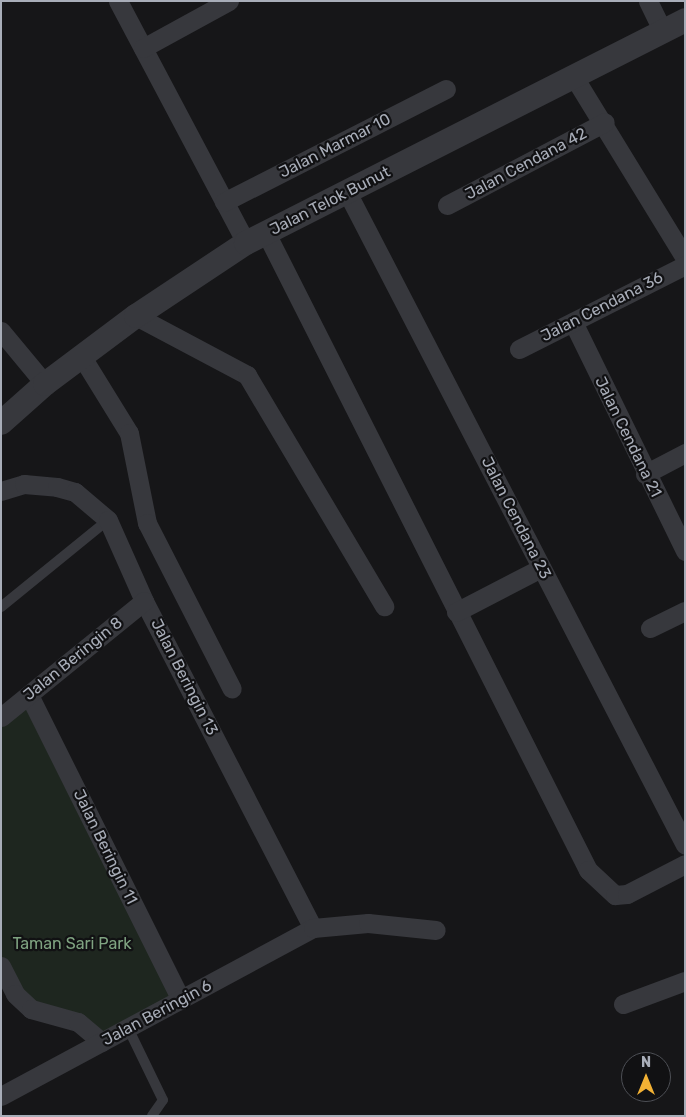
<!DOCTYPE html>
<html>
<head>
<meta charset="utf-8">
<style>
  body { margin:0 }
  #map { position:relative; width:686px; height:1117px; overflow:hidden; background:#161618; font-family:Rubik,sans-serif }
  div>[style] { position:absolute }
  .green>* { inset:0; background:#1e261f }
  .service>* { height:10px; margin:-5px; padding:0 5px; transform-origin:5px; border-radius:5px; background:#37383d }
  .minor>* { height:19px; margin:-9.5px; padding:0 9.5px; transform-origin:9.5px; border-radius:9.5px; background:#37383d }
  .tertiary>* { height:24px; margin:-12px; padding:0 12px; transform-origin:12px; border-radius:12px; background:#37383d }
  span { translate:-50% -50%; white-space:nowrap; text-align:center; line-height:1.15; -webkit-text-stroke:4.5px #111113; paint-order:stroke }
  .street-label { font-size:16px; color:#a8adb8 }
  .park-label { font-size:16px; color:#7fa381 }
  .frame { position:absolute; inset:0; border:2px solid #a8adb8; pointer-events:none }
  .north { position:absolute; left:621px; top:1052px; width:50px; height:50px; box-sizing:border-box; background:#111113; border:1px solid #4d4f55; border-radius:50%; rotate:0deg; font-size:14px; font-weight:700; line-height:20px; text-align:center; color:#a8adb8 }
  .north::after { content:''; display:block; margin:auto; width:18px; height:22px; background:#f2b134; clip-path:polygon(50% 0,100% 100%,50% 72%,0 100%) }
</style>
</head>
<body>
<div id="map">
  <div class="green">
    <i style="clip-path:polygon(28px 698px,179px 996px,100px 1039px,32px 1008px,1px 962px,1px 720px)"></i>
  </div>
  <div class="service">
    <i style="left:1px;top:607px;width:138px;rotate:-39.1deg"></i>
    <i style="left:128px;top:1028px;width:80px;rotate:64.1deg"></i>
    <i style="left:163px;top:1100px;width:19px;rotate:125deg"></i>
  </div>
  <div class="minor">
    <i style="left:118px;top:1px;width:274px;rotate:62.1deg"></i>
    <i style="left:648px;top:1px;width:32px;rotate:64deg"></i>
    <i style="left:143px;top:48px;width:98px;rotate:-28.7deg"></i>
    <i style="left:574px;top:77px;width:212px;rotate:58.5deg"></i>
    <i style="left:347px;top:192px;width:735px;rotate:62.63deg"></i>
    <i style="left:224px;top:202px;width:249px;rotate:-27deg"></i>
    <i style="left:447px;top:205px;width:178px;rotate:-27.7deg"></i>
    <i style="left:266px;top:233px;width:714px;rotate:63.18deg"></i>
    <i style="left:588px;top:870px;width:37px;rotate:43deg"></i>
    <i style="left:615px;top:895px;width:12px;rotate:-5deg"></i>
    <i style="left:627px;top:894px;width:65px;rotate:-27.3deg"></i>
    <i style="left:136px;top:316px;width:126px;rotate:28deg"></i>
    <i style="left:247px;top:375px;width:269px;rotate:59.3deg"></i>
    <i style="left:573px;top:322px;width:255px;rotate:63.9deg"></i>
    <i style="left:1px;top:331px;width:69px;rotate:50.3deg"></i>
    <i style="left:519px;top:349px;width:186px;rotate:-26.8deg"></i>
    <i style="left:82px;top:357px;width:89px;rotate:58.3deg"></i>
    <i style="left:129px;top:433px;width:92px;rotate:78.7deg"></i>
    <i style="left:147px;top:523px;width:186px;rotate:62.9deg"></i>
    <i style="left:645px;top:474px;width:45px;rotate:-27.7deg"></i>
    <i style="left:1px;top:491px;width:24px;rotate:-17deg"></i>
    <i style="left:24px;top:484px;width:33px;rotate:5deg"></i>
    <i style="left:57px;top:487px;width:19px;rotate:16deg"></i>
    <i style="left:75px;top:492px;width:43px;rotate:40.3deg"></i>
    <i style="left:108px;top:520px;width:89px;rotate:66deg"></i>
    <i style="left:144px;top:601px;width:368px;rotate:62.7deg"></i>
    <i style="left:456px;top:612px;width:96px;rotate:-27.4deg"></i>
    <i style="left:650px;top:628px;width:39px;rotate:-26deg"></i>
    <i style="left:29px;top:695px;width:341px;rotate:63.5deg"></i>
    <i style="left:1px;top:717px;width:184px;rotate:-39deg"></i>
    <i style="left:1px;top:966px;width:31px;rotate:63deg"></i>
    <i style="left:15px;top:994px;width:22px;rotate:43deg"></i>
    <i style="left:31px;top:1009px;width:49px;rotate:15.5deg"></i>
    <i style="left:78px;top:1022px;width:31px;rotate:40deg"></i>
    <i style="left:623px;top:1004px;width:66px;rotate:-20.4deg"></i>
    <i style="left:1px;top:1096px;width:354px;rotate:-28.3deg"></i>
    <i style="left:313px;top:928px;width:55px;rotate:-5.2deg"></i>
    <i style="left:368px;top:923px;width:68px;rotate:5.9deg"></i>
  </div>
  <div class="tertiary">
    <i style="left:1px;top:423px;width:59px;rotate:-41.6deg"></i>
    <i style="left:45px;top:384px;width:114px;rotate:-36.8deg"></i>
    <i style="left:136px;top:316px;width:132px;rotate:-33.6deg"></i>
    <i style="left:246px;top:243px;width:492px;rotate:-26.9deg"></i>
  </div>
  <div class="street-label">
    <span style="left:335px;top:146px;rotate:-27deg">Jalan Marmar 10</span>
    <span style="left:526px;top:164px;rotate:-28deg">Jalan Cendana 42</span>
    <span style="left:330px;top:201px;rotate:-27deg">Jalan Telok Bunut</span>
    <span style="left:602px;top:307px;rotate:-27deg">Jalan Cendana 36</span>
    <span style="left:628px;top:437px;rotate:64deg">Jalan Cendana 21</span>
    <span style="left:516px;top:518px;rotate:63deg">Jalan Cendana 23</span>
    <span style="left:73px;top:659px;rotate:-39deg">Jalan Beringin 8</span>
    <span style="left:184px;top:677px;rotate:63deg">Jalan Beringin 13</span>
    <span style="left:105px;top:847px;rotate:64deg">Jalan Beringin 11</span>
    <span style="left:157px;top:1013px;rotate:-28deg">Jalan Beringin 6</span>
  </div>
  <div class="park-label">
    <span style="left:72px;top:944px">Taman Sari Park</span>
  </div>
  <div class="frame"></div>
  <div class="north">N</div>
</div>
</body>
</html>
